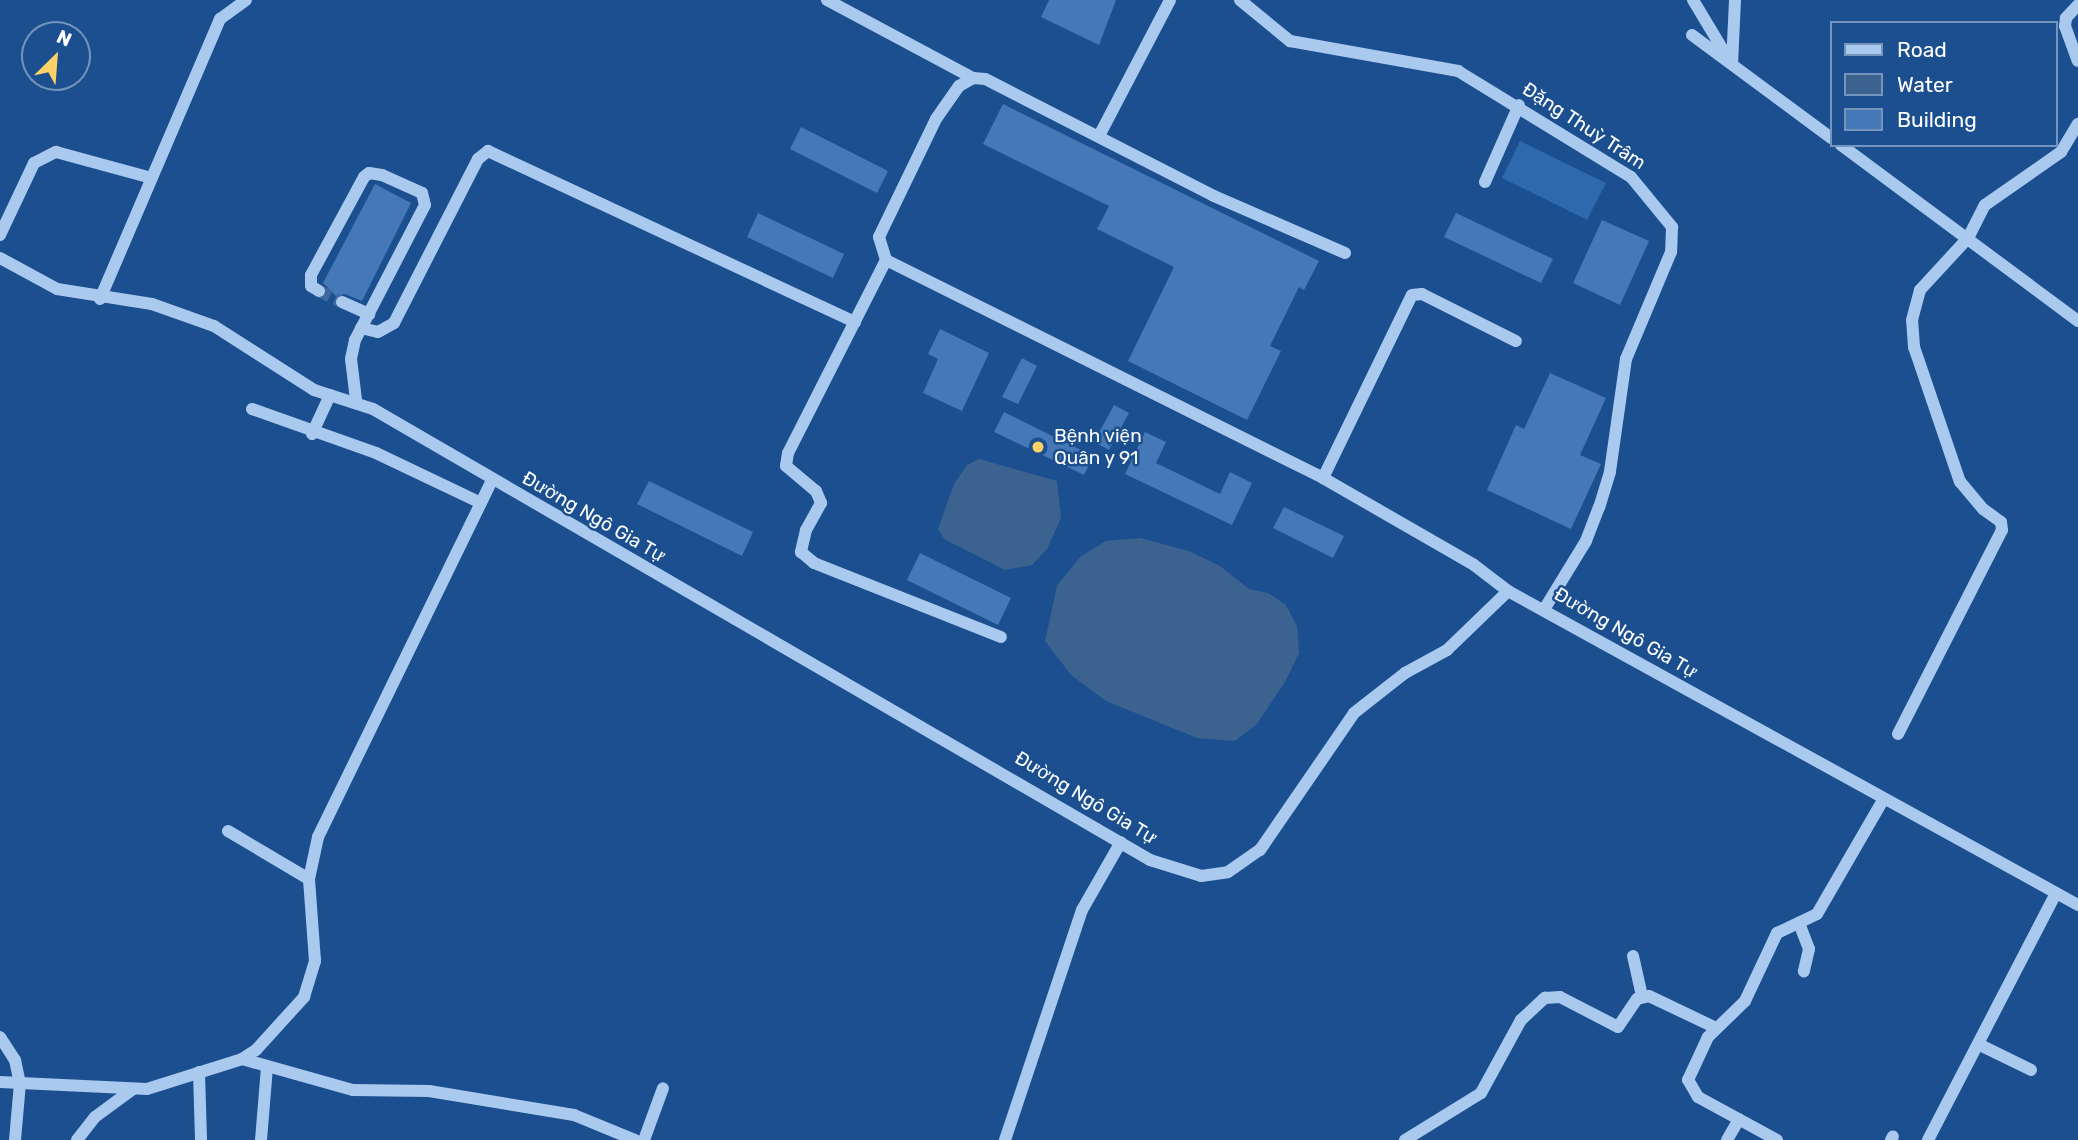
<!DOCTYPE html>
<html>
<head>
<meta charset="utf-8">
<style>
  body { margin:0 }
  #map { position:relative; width:2078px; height:1140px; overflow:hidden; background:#1b4f8f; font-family:Rubik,sans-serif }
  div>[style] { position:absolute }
  .green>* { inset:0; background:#2e69ad }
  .water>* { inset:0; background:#3c6290 }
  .building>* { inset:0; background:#4478b7 }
  .minor-tunnel>* { height:12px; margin-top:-6px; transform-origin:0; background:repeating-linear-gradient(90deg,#3d69a0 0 12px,transparent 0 18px) }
  .minor>* { height:12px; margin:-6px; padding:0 6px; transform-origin:6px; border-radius:6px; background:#a9c9ee }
  .dots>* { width:19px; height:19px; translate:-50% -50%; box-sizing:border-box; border:4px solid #1b4f8f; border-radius:50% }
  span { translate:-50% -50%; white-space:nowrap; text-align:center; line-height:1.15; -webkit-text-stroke:5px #1b4f8f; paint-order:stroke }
  .street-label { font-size:19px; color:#fff }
  .poi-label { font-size:19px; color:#fff }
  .left { translate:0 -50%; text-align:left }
  .legend { position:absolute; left:1830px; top:21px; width:228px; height:126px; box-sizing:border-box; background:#1b4f8f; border:2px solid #7695bc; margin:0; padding:9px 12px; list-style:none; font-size:21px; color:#fff }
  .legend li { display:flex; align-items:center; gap:14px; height:35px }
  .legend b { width:35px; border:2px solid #7695bc }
  .north { position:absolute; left:21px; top:21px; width:70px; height:70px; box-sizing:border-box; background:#1b4f8f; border:2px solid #7695bc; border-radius:50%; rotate:25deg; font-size:19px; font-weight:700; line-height:28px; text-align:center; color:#fff }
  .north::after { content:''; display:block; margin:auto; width:24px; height:32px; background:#ffd166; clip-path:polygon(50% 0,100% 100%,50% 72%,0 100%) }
</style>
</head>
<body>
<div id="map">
  <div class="green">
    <i style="clip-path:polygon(1520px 141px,1606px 183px,1587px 220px,1502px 178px)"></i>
  </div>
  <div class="water">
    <i style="clip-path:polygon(979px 459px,1057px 481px,1061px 518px,1047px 549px,1032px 565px,1005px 570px,944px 539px,938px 529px,954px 484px,967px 465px)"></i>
    <i style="clip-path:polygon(1140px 538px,1189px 551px,1220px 566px,1249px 589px,1268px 593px,1286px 605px,1297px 626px,1299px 653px,1285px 682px,1257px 724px,1235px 741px,1197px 738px,1106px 701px,1071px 675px,1045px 641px,1057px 586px,1080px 557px,1106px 541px)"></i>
  </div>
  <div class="building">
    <i style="clip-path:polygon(1049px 0,1116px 0,1099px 45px,1041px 17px)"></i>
    <i style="clip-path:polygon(1003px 104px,1319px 261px,1304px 290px,1299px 287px,1270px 346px,1281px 351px,1247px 420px,1128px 361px,1174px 267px,1097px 229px,1109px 206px,983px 144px)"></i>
    <i style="clip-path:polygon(801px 127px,888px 171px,877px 193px,790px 149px)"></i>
    <i style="clip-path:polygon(375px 184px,411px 203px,362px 301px,345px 294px,336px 296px,323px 283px)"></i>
    <i style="clip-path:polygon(758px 213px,844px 254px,833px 278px,747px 237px)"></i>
    <i style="clip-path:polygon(1456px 213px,1553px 259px,1541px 283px,1444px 237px)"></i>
    <i style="clip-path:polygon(1602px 220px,1649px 241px,1620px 305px,1573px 283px)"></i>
    <i style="clip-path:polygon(940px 329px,989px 353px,962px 411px,923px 393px,938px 359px,928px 354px)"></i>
    <i style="clip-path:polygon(1022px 358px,1037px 366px,1018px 404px,1002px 397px)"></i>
    <i style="clip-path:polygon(1550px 373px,1606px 398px,1580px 455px,1601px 464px,1571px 529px,1487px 490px,1516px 425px,1524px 429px)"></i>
    <i style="clip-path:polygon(1114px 405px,1129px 413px,1109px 450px,1094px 442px)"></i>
    <i style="clip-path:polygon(1004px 412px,1093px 456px,1084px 475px,994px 432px)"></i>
    <i style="clip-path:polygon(1145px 432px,1166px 442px,1156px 463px,1220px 494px,1230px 472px,1252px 483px,1232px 525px,1125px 474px)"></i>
    <i style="clip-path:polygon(649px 481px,753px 532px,742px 556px,637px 504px)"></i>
    <i style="clip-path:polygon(1284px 507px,1344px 536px,1333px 558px,1273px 528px)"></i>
    <i style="clip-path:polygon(920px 553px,1011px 598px,998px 625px,907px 580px)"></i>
  </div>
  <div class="minor-tunnel">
    <i style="left:319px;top:291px;width:25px;rotate:26deg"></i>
  </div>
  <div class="minor">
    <i style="left:827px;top:0;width:166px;rotate:28.1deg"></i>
    <i style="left:1240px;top:0;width:65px;rotate:39.4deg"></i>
    <i style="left:1290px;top:41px;width:171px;rotate:10.1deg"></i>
    <i style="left:1458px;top:71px;width:203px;rotate:31.5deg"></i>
    <i style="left:1631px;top:177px;width:65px;rotate:50.6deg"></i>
    <i style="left:1672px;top:227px;width:25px;rotate:92deg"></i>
    <i style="left:1671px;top:252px;width:116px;rotate:112.8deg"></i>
    <i style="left:1626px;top:359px;width:114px;rotate:98.1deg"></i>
    <i style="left:1610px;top:472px;width:37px;rotate:107deg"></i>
    <i style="left:1599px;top:507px;width:36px;rotate:111deg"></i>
    <i style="left:1586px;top:541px;width:79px;rotate:121.5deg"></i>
    <i style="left:1693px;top:0;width:70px;rotate:59deg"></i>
    <i style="left:2078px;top:5px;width:18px;rotate:133deg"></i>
    <i style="left:2066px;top:18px;width:8px;rotate:97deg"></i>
    <i style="left:2065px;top:26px;width:37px;rotate:70deg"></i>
    <i style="left:1692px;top:35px;width:173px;rotate:36.5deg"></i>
    <i style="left:1732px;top:64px;width:64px;rotate:-87.3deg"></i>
    <i style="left:1099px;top:136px;width:153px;rotate:-62.4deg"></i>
    <i style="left:1841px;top:145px;width:295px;rotate:36.6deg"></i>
    <i style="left:1485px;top:182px;width:84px;rotate:-66.2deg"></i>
    <i style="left:0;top:235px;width:80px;rotate:-64.7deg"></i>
    <i style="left:34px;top:163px;width:25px;rotate:-27deg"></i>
    <i style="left:56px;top:152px;width:99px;rotate:15.2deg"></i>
    <i style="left:1345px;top:253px;width:143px;rotate:-156.5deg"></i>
    <i style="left:1214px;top:196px;width:257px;rotate:-152.9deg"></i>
    <i style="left:985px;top:79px;width:12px;rotate:-175deg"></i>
    <i style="left:973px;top:78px;width:16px;rotate:150deg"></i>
    <i style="left:959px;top:86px;width:40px;rotate:124.9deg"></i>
    <i style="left:936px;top:119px;width:131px;rotate:115.8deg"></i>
    <i style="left:879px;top:237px;width:24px;rotate:73deg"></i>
    <i style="left:886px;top:260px;width:488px;rotate:26.5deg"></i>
    <i style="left:1323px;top:478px;width:174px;rotate:29.9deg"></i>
    <i style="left:1474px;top:565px;width:43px;rotate:37.4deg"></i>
    <i style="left:0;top:258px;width:65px;rotate:28.5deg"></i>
    <i style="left:57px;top:289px;width:96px;rotate:9deg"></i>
    <i style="left:152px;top:304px;width:66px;rotate:19.5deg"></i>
    <i style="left:214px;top:326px;width:119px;rotate:32.6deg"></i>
    <i style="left:314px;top:390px;width:62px;rotate:17.9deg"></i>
    <i style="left:373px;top:409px;width:898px;rotate:30.13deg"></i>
    <i style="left:1150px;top:860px;width:53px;rotate:17.4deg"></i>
    <i style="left:1201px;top:876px;width:27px;rotate:-8deg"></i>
    <i style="left:1228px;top:872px;width:39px;rotate:-35deg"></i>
    <i style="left:1260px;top:850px;width:166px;rotate:-55.5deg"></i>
    <i style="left:1354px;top:713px;width:65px;rotate:-38.1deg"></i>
    <i style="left:1405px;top:673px;width:48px;rotate:-28.7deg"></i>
    <i style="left:1447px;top:650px;width:85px;rotate:-44deg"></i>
    <i style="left:1508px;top:591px;width:651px;rotate:28.85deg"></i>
    <i style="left:886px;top:260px;width:216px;rotate:116.9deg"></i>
    <i style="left:788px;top:453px;width:13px;rotate:99deg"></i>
    <i style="left:786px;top:466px;width:39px;rotate:40deg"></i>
    <i style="left:816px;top:491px;width:13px;rotate:67deg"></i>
    <i style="left:821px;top:503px;width:31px;rotate:119deg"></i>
    <i style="left:806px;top:530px;width:23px;rotate:103deg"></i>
    <i style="left:801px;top:552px;width:17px;rotate:40deg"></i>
    <i style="left:814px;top:563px;width:201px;rotate:21.6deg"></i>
    <i style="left:319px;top:291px;width:9px;rotate:-148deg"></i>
    <i style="left:311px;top:286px;width:11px;rotate:-90deg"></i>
    <i style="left:311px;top:275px;width:111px;rotate:-61.6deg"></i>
    <i style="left:364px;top:177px;width:6px;rotate:-39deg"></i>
    <i style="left:369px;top:173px;width:13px;rotate:9deg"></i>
    <i style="left:382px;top:175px;width:44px;rotate:24.2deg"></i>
    <i style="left:422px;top:193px;width:12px;rotate:76deg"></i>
    <i style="left:425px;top:205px;width:152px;rotate:117.4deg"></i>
    <i style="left:355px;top:340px;width:19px;rotate:102deg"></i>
    <i style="left:351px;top:359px;width:41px;rotate:83deg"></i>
    <i style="left:100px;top:299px;width:305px;rotate:-66.8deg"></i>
    <i style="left:220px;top:19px;width:32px;rotate:-36deg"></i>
    <i style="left:342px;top:302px;width:30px;rotate:24deg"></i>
    <i style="left:361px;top:328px;width:17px;rotate:13deg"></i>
    <i style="left:378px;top:332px;width:18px;rotate:-29deg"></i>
    <i style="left:394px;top:323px;width:184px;rotate:-62.9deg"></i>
    <i style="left:478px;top:159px;width:13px;rotate:-39deg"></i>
    <i style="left:488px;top:151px;width:405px;rotate:25deg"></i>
    <i style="left:252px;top:409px;width:132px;rotate:19.5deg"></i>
    <i style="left:376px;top:453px;width:116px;rotate:25.5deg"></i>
    <i style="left:312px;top:434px;width:43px;rotate:-65.2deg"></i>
    <i style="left:1323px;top:478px;width:203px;rotate:-64.1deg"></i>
    <i style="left:1412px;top:295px;width:10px;rotate:-6deg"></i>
    <i style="left:1422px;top:294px;width:105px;rotate:26.6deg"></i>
    <i style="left:1898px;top:734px;width:229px;rotate:-63deg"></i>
    <i style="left:2002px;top:530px;width:8px;rotate:-97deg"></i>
    <i style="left:2001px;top:522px;width:22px;rotate:-144deg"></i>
    <i style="left:1983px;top:509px;width:35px;rotate:-130deg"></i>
    <i style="left:1960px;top:482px;width:143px;rotate:-108.8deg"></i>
    <i style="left:1914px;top:347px;width:27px;rotate:-94deg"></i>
    <i style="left:1912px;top:320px;width:31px;rotate:-75deg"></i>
    <i style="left:1920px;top:290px;width:71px;rotate:-47.3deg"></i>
    <i style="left:1968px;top:238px;width:37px;rotate:-63deg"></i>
    <i style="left:1985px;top:205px;width:93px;rotate:-34.9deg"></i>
    <i style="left:2061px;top:152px;width:33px;rotate:-59deg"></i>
    <i style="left:228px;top:831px;width:94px;rotate:30.7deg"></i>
    <i style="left:1799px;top:923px;width:28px;rotate:69deg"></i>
    <i style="left:1809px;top:949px;width:23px;rotate:103deg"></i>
    <i style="left:1633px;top:956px;width:41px;rotate:77.3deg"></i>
    <i style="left:0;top:1037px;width:27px;rotate:57deg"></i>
    <i style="left:15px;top:1060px;width:24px;rotate:78deg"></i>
    <i style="left:20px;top:1083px;width:57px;rotate:95deg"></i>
    <i style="left:1978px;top:1044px;width:59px;rotate:26.1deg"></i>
    <i style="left:242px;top:1059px;width:115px;rotate:15.6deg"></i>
    <i style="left:353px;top:1090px;width:76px;rotate:0.8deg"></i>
    <i style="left:429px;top:1091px;width:147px;rotate:9.4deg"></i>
    <i style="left:574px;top:1115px;width:66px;rotate:22.3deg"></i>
    <i style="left:199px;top:1072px;width:68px;rotate:88.3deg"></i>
    <i style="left:0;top:1082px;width:147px;rotate:2.7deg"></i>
    <i style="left:147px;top:1089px;width:100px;rotate:-17.5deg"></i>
    <i style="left:242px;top:1059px;width:17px;rotate:-33deg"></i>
    <i style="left:256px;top:1050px;width:72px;rotate:-47.8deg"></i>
    <i style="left:304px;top:997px;width:38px;rotate:-73deg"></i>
    <i style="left:315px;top:961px;width:82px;rotate:-94.2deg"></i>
    <i style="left:309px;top:879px;width:43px;rotate:-77.9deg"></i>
    <i style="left:318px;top:837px;width:397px;rotate:-64deg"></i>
    <i style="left:77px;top:1140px;width:29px;rotate:-52deg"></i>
    <i style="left:95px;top:1117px;width:47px;rotate:-36.4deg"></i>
    <i style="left:261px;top:1140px;width:73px;rotate:-85.3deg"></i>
    <i style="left:644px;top:1140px;width:55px;rotate:-69.9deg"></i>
    <i style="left:1005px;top:1140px;width:243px;rotate:-71.5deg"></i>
    <i style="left:1082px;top:910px;width:78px;rotate:-60.2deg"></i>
    <i style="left:1405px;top:1140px;width:89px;rotate:-31.7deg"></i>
    <i style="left:1481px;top:1093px;width:83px;rotate:-61.3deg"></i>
    <i style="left:1521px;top:1020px;width:33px;rotate:-43deg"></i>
    <i style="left:1545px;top:998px;width:15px;rotate:-4deg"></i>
    <i style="left:1560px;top:997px;width:65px;rotate:27.3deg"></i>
    <i style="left:1618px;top:1027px;width:34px;rotate:-56deg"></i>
    <i style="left:1637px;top:999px;width:12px;rotate:-14deg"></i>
    <i style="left:1649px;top:996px;width:74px;rotate:25.5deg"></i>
    <i style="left:1727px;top:1140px;width:24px;rotate:-60deg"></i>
    <i style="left:1777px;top:1140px;width:90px;rotate:-151.4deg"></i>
    <i style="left:1698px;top:1097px;width:20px;rotate:-120deg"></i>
    <i style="left:1688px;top:1080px;width:47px;rotate:-65.1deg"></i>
    <i style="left:1708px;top:1037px;width:52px;rotate:-44.2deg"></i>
    <i style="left:1745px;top:1001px;width:75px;rotate:-64.8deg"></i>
    <i style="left:1777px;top:933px;width:44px;rotate:-25.4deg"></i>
    <i style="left:1817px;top:914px;width:132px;rotate:-59.9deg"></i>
    <i style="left:1891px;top:1140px;width:4px;rotate:-63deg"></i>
    <i style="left:1928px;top:1140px;width:278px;rotate:-62.6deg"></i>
  </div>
  <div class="dots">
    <i style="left:1038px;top:447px;background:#ffd166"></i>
  </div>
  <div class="street-label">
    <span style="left:1584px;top:126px;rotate:33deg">Đặng Thuỳ Trâm</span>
    <span style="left:594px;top:517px;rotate:30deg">Đường Ngô Gia Tự</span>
    <span style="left:1626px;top:633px;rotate:30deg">Đường Ngô Gia Tự</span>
    <span style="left:1086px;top:798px;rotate:31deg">Đường Ngô Gia Tự</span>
  </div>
  <div class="poi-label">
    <span class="left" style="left:1054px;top:447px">Bệnh viện<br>Quân y 91</span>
  </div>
  <ul class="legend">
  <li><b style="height:9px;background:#a9c9ee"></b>Road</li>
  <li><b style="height:19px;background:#3c6290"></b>Water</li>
  <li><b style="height:19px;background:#4478b7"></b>Building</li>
  </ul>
  <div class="north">N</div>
</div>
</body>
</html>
